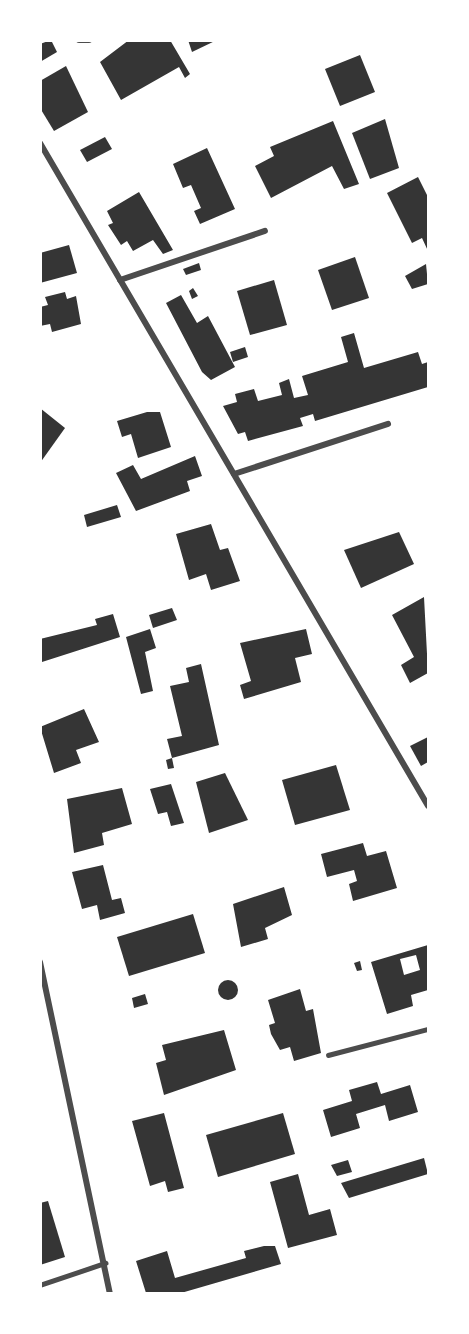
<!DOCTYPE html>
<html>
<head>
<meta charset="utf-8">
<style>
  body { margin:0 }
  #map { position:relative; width:469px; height:1334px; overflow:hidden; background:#fff; font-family:"PT Sans Narrow",sans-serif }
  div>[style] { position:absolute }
  .building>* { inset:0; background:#353535 }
  .round { border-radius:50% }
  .service>* { height:4.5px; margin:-2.25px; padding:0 2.25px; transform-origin:2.25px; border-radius:2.25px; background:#4c4c4c }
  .minor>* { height:6px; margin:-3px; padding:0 3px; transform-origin:3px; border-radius:3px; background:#4c4c4c }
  span { translate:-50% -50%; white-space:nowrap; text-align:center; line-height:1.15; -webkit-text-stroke:4.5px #fff; paint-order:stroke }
  .frame { position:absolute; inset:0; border:42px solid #fff; pointer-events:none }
</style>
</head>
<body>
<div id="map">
  <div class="building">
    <i style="clip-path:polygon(51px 40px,57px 52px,40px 62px,40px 44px)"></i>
    <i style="clip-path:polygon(129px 40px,170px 40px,190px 74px,185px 78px,179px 67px,121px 100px,100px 62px)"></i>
    <i style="clip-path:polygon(188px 40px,217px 40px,192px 52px)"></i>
    <i style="clip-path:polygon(360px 55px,375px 92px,340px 106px,325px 69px)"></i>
    <i style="clip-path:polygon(66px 66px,88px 112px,54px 131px,40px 108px,40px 81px)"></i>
    <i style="clip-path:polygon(385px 119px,399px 168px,370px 179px,352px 133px)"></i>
    <i style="clip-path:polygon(333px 121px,359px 184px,344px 189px,332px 166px,271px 198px,255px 166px,274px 156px,270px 147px)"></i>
    <i style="clip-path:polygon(105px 137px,112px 149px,87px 162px,80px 150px)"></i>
    <i style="clip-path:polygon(207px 148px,235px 209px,200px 224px,194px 211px,201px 208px,191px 185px,183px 188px,173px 164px)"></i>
    <i style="clip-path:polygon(418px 177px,428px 197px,428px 251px,422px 238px,412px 243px,387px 193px)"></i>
    <i style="clip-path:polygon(139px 192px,173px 250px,163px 254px,153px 240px,133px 251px,127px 241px,121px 245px,108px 225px,113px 223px,107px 211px)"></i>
    <i style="clip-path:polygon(69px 245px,77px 273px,40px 283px,40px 253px)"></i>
    <i style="clip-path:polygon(355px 257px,369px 298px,332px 310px,318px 270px)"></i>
    <i style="clip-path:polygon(199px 263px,201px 270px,186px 275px,183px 269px)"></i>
    <i style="clip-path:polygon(426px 264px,428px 284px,412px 289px,405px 276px)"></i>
    <i style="clip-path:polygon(274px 280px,287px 325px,250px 335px,237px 291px)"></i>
    <i style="clip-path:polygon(193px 288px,198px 296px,192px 299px,189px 291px)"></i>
    <i style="clip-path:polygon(65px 292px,67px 299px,76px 296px,81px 324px,52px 332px,50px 324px,40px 326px,40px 307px,48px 305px,45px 297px)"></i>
    <i style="clip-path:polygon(181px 295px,197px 323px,208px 316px,235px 367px,211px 380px,202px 372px,166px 303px)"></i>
    <i style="clip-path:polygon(354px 333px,364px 368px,418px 352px,422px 364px,428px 362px,428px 387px,315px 421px,313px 414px,300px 418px,303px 426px,248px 441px,245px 432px,238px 434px,223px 406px,237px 402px,235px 394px,254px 389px,258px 401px,282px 395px,279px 383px,289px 379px,294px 398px,308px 395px,302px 376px,348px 362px,341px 337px)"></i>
    <i style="clip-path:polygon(245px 347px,248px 357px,233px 362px,230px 352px)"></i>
    <i style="clip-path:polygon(40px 408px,65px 428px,40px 463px)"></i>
    <i style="clip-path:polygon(147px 412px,160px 412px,171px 447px,138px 458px,131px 434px,122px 437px,117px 421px)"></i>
    <i style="clip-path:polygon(195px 456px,202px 476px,187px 481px,190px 491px,136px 511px,116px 473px,133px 465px,141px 479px)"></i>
    <i style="clip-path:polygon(117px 505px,121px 517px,87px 527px,84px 515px)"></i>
    <i style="clip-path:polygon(211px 524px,220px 550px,228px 548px,240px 581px,211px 590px,206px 574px,189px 580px,176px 534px)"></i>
    <i style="clip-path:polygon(399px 532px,414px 564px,361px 588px,344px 550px)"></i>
    <i style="clip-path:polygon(424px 597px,428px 673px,410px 683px,401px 665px,414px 657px,392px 615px)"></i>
    <i style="clip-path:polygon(172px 608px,177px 620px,153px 628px,149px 615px)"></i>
    <i style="clip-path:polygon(113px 614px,120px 637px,42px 662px,40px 639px,97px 625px,95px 619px)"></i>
    <i style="clip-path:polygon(150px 629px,156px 648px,145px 652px,153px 691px,141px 694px,126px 637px)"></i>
    <i style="clip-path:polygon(306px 629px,312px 654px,295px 658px,301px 682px,244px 699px,240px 685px,251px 681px,240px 643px)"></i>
    <i style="clip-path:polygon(201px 664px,219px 745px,172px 758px,167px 739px,182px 736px,170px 686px,189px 682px,186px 668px)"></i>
    <i style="clip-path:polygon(84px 709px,99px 742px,76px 750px,81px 763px,54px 773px,40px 727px)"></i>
    <i style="clip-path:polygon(428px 737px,428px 762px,421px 766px,410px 746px)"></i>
    <i style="clip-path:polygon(172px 758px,174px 768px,168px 769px,166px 760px)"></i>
    <i style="clip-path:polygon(336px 765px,350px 810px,295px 825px,282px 780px)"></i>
    <i style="clip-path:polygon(225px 773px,248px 820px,209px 833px,196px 782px)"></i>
    <i style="clip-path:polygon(171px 784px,184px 823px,171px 826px,167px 812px,158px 814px,150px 789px)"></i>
    <i style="clip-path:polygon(122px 788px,132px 824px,102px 833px,104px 845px,74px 853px,67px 799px)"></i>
    <i style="clip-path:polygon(363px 843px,367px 856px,386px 851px,397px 888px,353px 901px,349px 884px,357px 881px,354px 870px,327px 877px,321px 854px)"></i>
    <i style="clip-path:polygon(103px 865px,112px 900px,121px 898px,125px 913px,100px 920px,97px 905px,82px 909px,72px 872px)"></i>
    <i style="clip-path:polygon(284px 887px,292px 915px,265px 928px,268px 939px,241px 947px,233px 904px)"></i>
    <i style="clip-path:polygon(193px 914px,205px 953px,129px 976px,117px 937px)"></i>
    <i style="clip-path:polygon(evenodd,428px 945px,428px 990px,411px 995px,413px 1006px,387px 1014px,371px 962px,428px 945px,416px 955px,420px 970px,404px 975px,400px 959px,416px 955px)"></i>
    <i style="clip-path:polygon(360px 961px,362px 970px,357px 971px,354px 963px)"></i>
    <i class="round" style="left:218px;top:980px;width:20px;height:20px"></i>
    <i style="clip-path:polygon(300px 989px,306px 1011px,313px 1009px,321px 1053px,294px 1061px,290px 1047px,280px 1050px,271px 1034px,269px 1025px,275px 1023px,268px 1000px)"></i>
    <i style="clip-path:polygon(145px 994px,148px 1004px,134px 1008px,132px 998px)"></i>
    <i style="clip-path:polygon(224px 1030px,236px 1070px,164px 1095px,156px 1063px,166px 1060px,162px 1045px)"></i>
    <i style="clip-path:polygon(377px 1082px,381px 1094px,410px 1085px,418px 1112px,389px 1121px,385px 1105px,356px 1114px,360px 1128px,331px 1137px,323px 1110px,352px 1101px,349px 1090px)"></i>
    <i style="clip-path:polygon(164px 1113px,184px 1188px,168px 1192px,165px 1181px,150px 1186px,132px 1121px)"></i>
    <i style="clip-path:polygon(283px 1113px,295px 1154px,218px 1177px,206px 1135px)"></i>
    <i style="clip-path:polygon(424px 1158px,428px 1174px,349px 1198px,341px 1183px)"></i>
    <i style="clip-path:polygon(348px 1160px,352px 1172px,337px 1176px,331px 1165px)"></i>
    <i style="clip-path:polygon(298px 1174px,309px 1215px,330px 1209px,337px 1235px,288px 1248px,270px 1182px)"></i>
    <i style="clip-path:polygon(48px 1201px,65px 1257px,40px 1265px,40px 1203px)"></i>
    <i style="clip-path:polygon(264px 1246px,275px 1246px,281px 1264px,181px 1293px,146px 1293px,136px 1261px,167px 1251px,175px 1278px,246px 1258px,244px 1251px)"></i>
  </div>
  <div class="service">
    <i style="left:328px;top:1055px;width:103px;rotate:-14.6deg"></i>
    <i style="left:40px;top:1285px;width:69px;rotate:-18.7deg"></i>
  </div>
  <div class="minor">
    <i style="left:79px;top:40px;width:10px"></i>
    <i style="left:40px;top:143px;width:768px;rotate:59.66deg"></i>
    <i style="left:120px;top:280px;width:153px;rotate:-18.7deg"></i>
    <i style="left:234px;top:474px;width:162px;rotate:-18deg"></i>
    <i style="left:40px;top:962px;width:339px;rotate:78.1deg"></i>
  </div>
  <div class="frame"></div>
</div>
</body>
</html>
